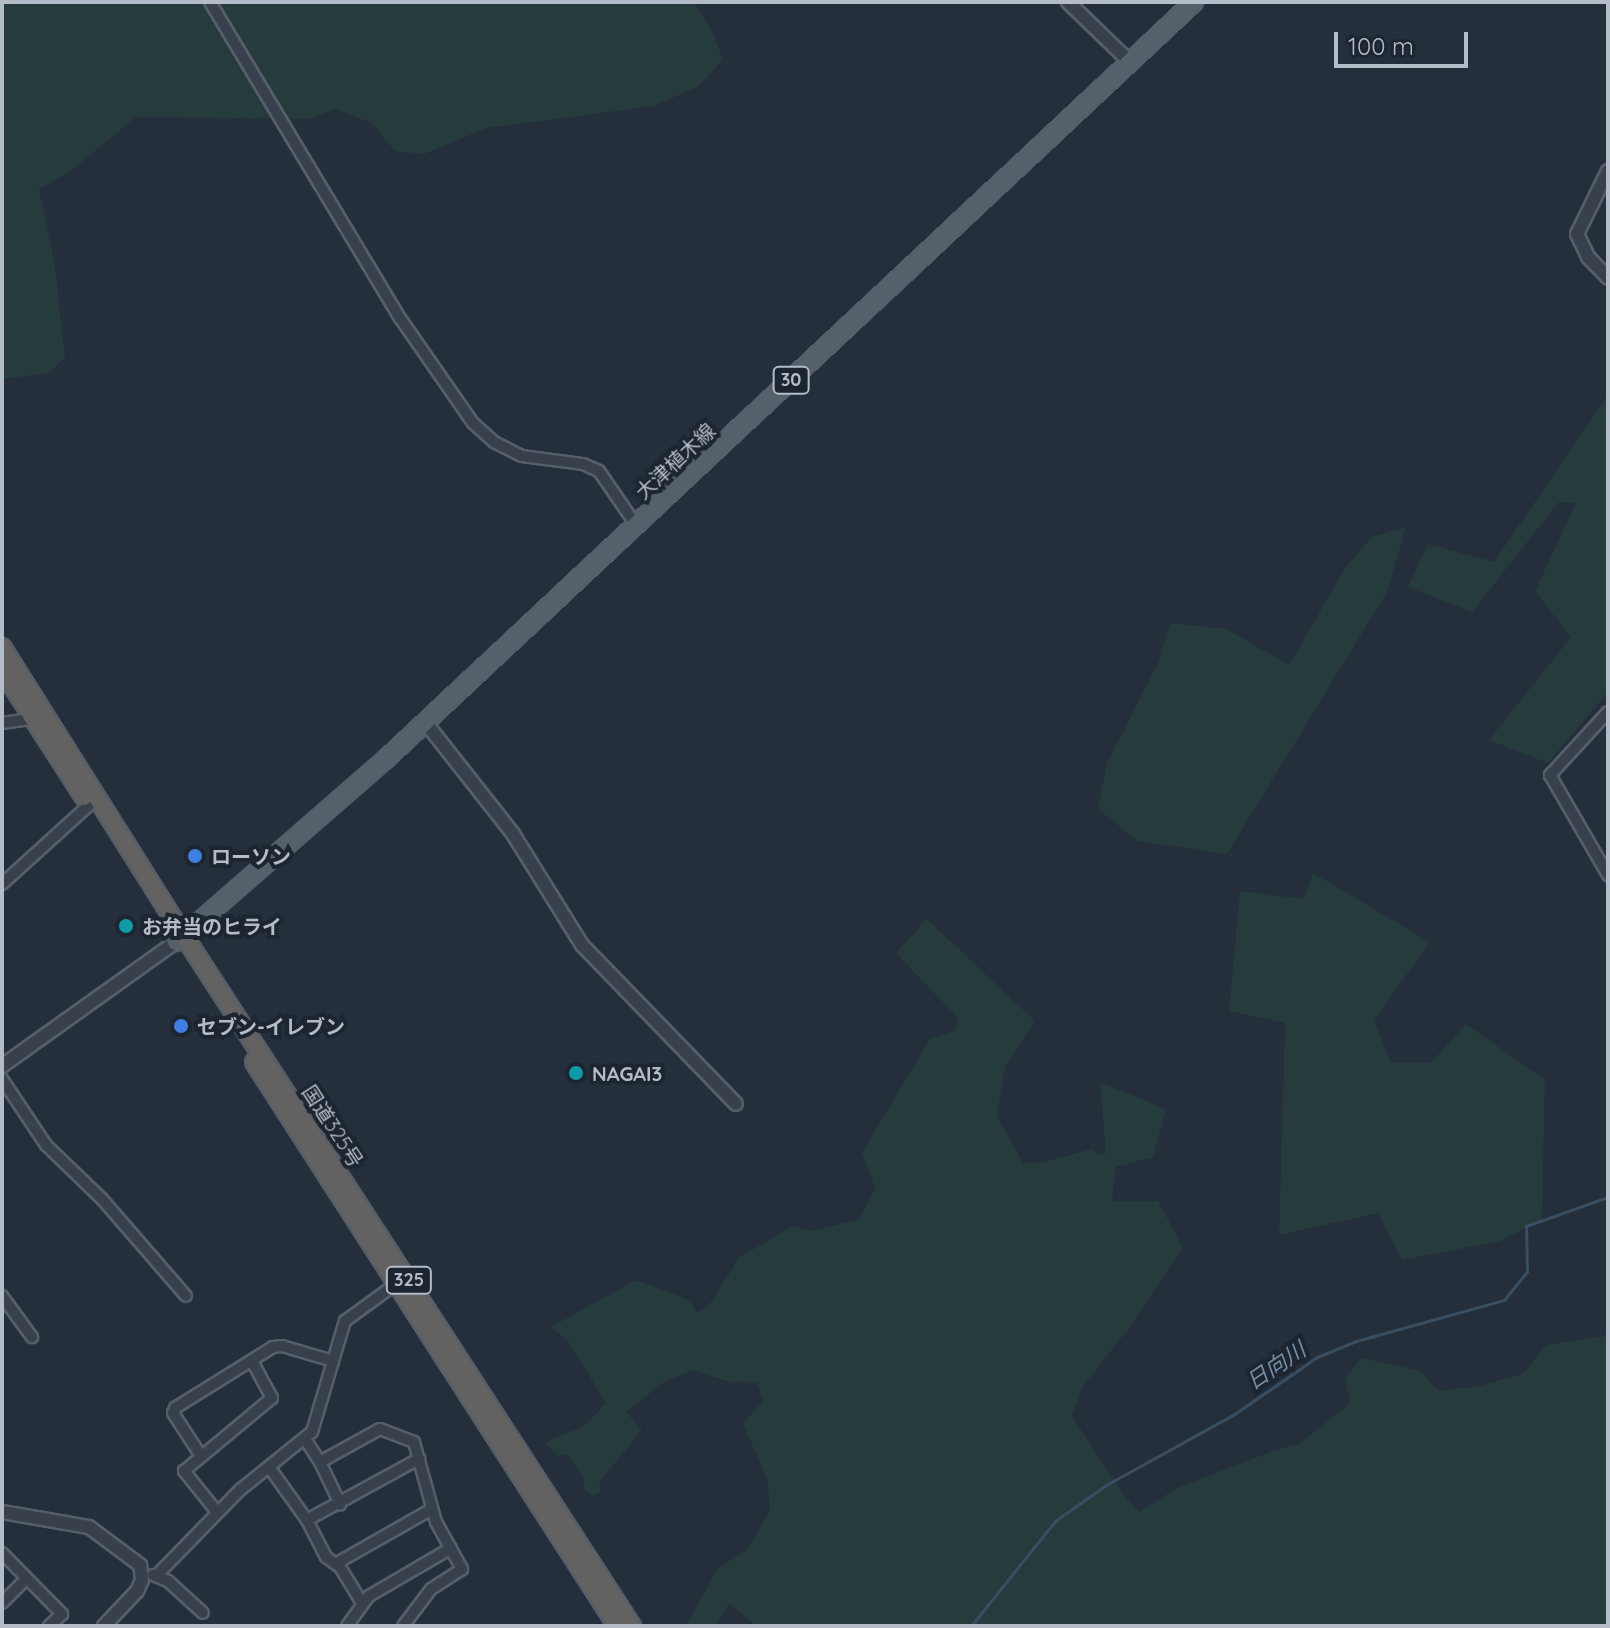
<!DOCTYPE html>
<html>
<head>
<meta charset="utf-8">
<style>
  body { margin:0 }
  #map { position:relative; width:1610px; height:1628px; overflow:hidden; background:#242f3b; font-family:Quicksand,"Noto Sans JP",sans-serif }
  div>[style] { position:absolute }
  .green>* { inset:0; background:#263b3c }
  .stream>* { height:3px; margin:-1.5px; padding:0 1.5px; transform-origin:1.5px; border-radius:1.5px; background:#3a4e63 }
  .roads { filter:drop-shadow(2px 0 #565f69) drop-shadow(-2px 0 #565f69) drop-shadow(0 2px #565f69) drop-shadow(0 -2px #565f69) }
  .minor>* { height:10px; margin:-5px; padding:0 5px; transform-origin:5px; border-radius:5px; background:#38414b }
  .tertiary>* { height:12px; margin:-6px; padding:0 6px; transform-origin:6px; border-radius:6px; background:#38414b }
  .primary>* { height:16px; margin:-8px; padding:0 8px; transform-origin:8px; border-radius:8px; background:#56606b }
  .trunk>* { height:16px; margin:-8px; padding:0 8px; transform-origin:8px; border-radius:8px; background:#646260 }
  .dots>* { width:22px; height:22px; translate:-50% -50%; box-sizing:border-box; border:4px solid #1d2630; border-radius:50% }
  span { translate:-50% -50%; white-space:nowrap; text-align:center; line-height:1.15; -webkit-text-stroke:8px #1d2630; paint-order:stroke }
  .shield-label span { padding:2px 6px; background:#1d2630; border:2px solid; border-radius:6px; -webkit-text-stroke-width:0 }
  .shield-label { font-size:18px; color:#b3bcc7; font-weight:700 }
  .street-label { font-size:20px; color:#b3bcc7 }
  .poi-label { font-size:20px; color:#b3bcc7; font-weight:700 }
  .left { translate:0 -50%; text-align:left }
  .water-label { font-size:22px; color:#758ea8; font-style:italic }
  .frame { position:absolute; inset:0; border:4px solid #b3bcc7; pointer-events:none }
  .scale { position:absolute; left:1334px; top:32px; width:134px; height:36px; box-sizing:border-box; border:4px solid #b3bcc7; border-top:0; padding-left:10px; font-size:24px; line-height:28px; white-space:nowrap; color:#b3bcc7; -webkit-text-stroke:6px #1d2630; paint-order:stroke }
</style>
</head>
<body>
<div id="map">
  <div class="green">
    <i style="clip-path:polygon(2px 2px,694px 2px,713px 33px,723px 60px,697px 87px,654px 106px,487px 128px,424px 154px,395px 151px,372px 123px,335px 109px,310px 119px,136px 117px,68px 173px,39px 189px,55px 266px,65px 358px,49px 373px,2px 379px)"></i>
    <i style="clip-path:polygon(1608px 395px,1608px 692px,1548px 763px,1489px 740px,1571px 637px,1535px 591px,1576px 503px,1559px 502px,1472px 612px,1408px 587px,1428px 544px,1494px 562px)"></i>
    <i style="clip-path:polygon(1406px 527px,1387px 592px,1227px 854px,1138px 841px,1098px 809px,1107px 763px,1159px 661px,1170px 623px,1226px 629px,1289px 665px,1346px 567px,1372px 537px)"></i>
    <i style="clip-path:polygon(1313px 873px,1430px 942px,1374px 1020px,1391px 1063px,1431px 1063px,1466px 1024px,1545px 1080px,1542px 1219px,1500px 1241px,1402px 1260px,1378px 1213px,1279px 1235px,1285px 1023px,1229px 1011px,1240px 891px,1304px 899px)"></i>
    <i style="clip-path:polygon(927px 919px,1035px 1021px,1005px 1067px,997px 1116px,1023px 1163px,1041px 1163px,1092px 1149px,1099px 1155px,1106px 1153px,1100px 1082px,1166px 1109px,1153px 1157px,1116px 1167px,1112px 1201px,1158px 1201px,1183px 1247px,1129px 1328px,1083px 1386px,1072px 1416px,1124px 1495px,1139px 1512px,1177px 1488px,1275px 1450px,1299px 1444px,1350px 1403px,1345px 1377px,1362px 1358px,1421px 1371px,1438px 1391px,1479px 1386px,1523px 1374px,1546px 1345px,1608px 1335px,1608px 1626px,756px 1626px,729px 1603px,715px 1626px,686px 1626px,717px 1569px,747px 1550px,770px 1510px,767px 1478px,743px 1424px,763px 1401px,757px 1383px,730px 1382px,692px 1370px,664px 1382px,626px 1412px,642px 1430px,599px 1482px,601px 1491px,593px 1496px,584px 1488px,583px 1476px,568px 1454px,558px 1456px,546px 1444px,555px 1437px,582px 1428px,606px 1403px,568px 1341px,551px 1327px,636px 1280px,682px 1297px,691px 1302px,696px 1312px,707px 1308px,740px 1257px,793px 1226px,814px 1231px,859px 1219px,875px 1188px,862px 1152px,930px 1039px,956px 1030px,958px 1018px,896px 953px)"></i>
  </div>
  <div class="stream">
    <i style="left:971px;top:1626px;width:134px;rotate:-51.3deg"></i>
    <i style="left:1055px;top:1521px;width:62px;rotate:-35.2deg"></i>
    <i style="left:1106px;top:1485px;width:145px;rotate:-28.9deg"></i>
    <i style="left:1233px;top:1415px;width:102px;rotate:-34.6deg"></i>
    <i style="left:1317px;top:1357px;width:42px;rotate:-22.3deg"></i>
    <i style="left:1356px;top:1341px;width:154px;rotate:-15.5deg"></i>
    <i style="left:1504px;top:1300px;width:36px;rotate:-51deg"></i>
    <i style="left:1527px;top:1272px;width:46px;rotate:-91.2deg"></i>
    <i style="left:1526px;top:1226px;width:87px;rotate:-19.5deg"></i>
  </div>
  <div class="roads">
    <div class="minor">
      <i style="left:210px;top:2px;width:369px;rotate:59deg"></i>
      <i style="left:400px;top:318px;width:128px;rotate:55.2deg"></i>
      <i style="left:473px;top:423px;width:28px;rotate:42deg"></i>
      <i style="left:494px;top:442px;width:31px;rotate:27deg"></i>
      <i style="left:522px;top:456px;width:62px;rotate:7.5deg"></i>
      <i style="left:583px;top:464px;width:17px;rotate:24deg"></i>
      <i style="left:599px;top:471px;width:65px;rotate:55.6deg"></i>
      <i style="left:1608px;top:712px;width:86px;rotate:132.6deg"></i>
      <i style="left:1550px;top:775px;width:116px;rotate:59.9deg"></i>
      <i style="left:2px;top:723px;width:34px;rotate:-8deg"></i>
      <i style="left:2px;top:884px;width:128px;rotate:-42.2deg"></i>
      <i style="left:2px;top:1079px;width:79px;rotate:56.3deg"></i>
      <i style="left:46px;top:1145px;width:78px;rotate:44deg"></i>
      <i style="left:102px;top:1199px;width:128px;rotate:49.1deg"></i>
      <i style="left:2px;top:1296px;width:51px;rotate:53.8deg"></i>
      <i style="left:333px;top:1361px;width:42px;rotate:-73.3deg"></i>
      <i style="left:345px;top:1321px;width:68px;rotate:-36deg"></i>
      <i style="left:305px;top:1439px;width:27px;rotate:57deg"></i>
      <i style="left:320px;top:1462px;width:68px;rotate:-28.8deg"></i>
      <i style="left:380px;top:1429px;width:36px;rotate:21deg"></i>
      <i style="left:414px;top:1442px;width:83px;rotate:74.6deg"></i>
      <i style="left:436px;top:1522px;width:54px;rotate:61deg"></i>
      <i style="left:462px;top:1569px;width:37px;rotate:147deg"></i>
      <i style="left:431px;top:1589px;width:46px;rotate:127.1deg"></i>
      <i style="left:320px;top:1462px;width:47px;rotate:64.5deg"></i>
      <i style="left:269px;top:1467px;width:65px;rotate:54.4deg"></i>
      <i style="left:307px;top:1520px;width:42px;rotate:62.8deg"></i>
      <i style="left:326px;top:1557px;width:17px;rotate:36deg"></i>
      <i style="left:340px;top:1567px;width:42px;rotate:58.6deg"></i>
      <i style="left:217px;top:1512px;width:53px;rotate:-128.8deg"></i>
      <i style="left:184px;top:1471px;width:114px;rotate:-39.7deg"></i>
      <i style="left:272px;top:1398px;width:42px;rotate:-118.4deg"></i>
      <i style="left:307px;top:1520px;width:128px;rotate:-28.6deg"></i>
      <i style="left:2px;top:1553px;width:86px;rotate:45.5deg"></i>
      <i style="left:62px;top:1614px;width:18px;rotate:137deg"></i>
      <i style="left:337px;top:1563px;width:109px;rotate:-29.6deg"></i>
      <i style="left:153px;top:1575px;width:16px;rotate:22deg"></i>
      <i style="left:168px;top:1581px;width:47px;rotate:42.4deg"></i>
      <i style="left:157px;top:1575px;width:119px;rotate:-45.7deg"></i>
      <i style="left:240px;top:1490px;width:92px;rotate:-38.9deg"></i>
      <i style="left:312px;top:1432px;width:74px;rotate:-73.5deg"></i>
      <i style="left:333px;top:1361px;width:53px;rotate:-163.6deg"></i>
      <i style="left:282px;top:1346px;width:9px;rotate:174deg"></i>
      <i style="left:273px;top:1347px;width:115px;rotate:148.1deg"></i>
      <i style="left:175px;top:1408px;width:5px;rotate:112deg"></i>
      <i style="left:173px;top:1413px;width:51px;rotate:56.9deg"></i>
      <i style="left:2px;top:1603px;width:35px;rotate:-45deg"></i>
      <i style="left:347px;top:1626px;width:37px;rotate:-54deg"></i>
      <i style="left:369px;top:1596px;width:95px;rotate:-30.3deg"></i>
    </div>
    <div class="tertiary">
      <i style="left:1068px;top:2px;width:86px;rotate:44.1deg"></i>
      <i style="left:1608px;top:171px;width:70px;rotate:116.2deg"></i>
      <i style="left:1577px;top:234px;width:25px;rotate:64deg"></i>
      <i style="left:1588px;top:257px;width:29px;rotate:46deg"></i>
      <i style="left:425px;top:722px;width:142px;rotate:51.8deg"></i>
      <i style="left:513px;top:834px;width:131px;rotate:58.1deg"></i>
      <i style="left:582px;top:945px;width:221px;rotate:45.9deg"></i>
      <i style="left:2px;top:1066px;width:214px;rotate:-35.5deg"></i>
      <i style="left:2px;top:1512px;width:88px;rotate:9.8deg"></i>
      <i style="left:89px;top:1527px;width:64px;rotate:36.7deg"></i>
      <i style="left:140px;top:1565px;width:15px;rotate:82deg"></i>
      <i style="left:142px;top:1580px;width:12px;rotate:114deg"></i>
      <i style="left:137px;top:1591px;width:48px;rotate:133.3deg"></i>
    </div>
    <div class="primary">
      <i style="left:176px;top:942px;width:280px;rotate:-41.1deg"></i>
      <i style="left:387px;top:758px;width:1106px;rotate:-43.13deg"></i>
    </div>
    <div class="trunk">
      <i style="left:2px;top:647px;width:342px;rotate:57.8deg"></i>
      <i style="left:184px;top:936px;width:823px;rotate:57.01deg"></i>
      <i style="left:2px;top:670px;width:151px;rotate:57.2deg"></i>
      <i style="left:254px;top:1062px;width:671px;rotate:57.23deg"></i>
    </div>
  </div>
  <div class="dots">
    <i style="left:195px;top:856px;background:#3f7fe0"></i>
    <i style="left:126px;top:926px;background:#0f9aa8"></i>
    <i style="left:181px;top:1026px;background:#3f7fe0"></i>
    <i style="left:576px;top:1073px;background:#0f9aa8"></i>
  </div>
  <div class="shield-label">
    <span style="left:791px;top:380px">30</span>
    <span style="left:409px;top:1280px">325</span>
  </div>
  <div class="street-label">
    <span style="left:675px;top:461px;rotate:-43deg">大津植木線</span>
    <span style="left:333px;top:1126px;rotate:57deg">国道325号</span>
  </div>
  <div class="poi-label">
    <span class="left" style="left:211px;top:856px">ローソン</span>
    <span class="left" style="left:142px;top:926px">お弁当のヒライ</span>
    <span class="left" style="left:197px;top:1026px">セブン-イレブン</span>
    <span class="left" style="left:592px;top:1073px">NAGAI3</span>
  </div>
  <div class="water-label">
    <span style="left:1276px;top:1366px;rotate:-34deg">日向川</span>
  </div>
  <div class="frame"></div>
  <div class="scale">100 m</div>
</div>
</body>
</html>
